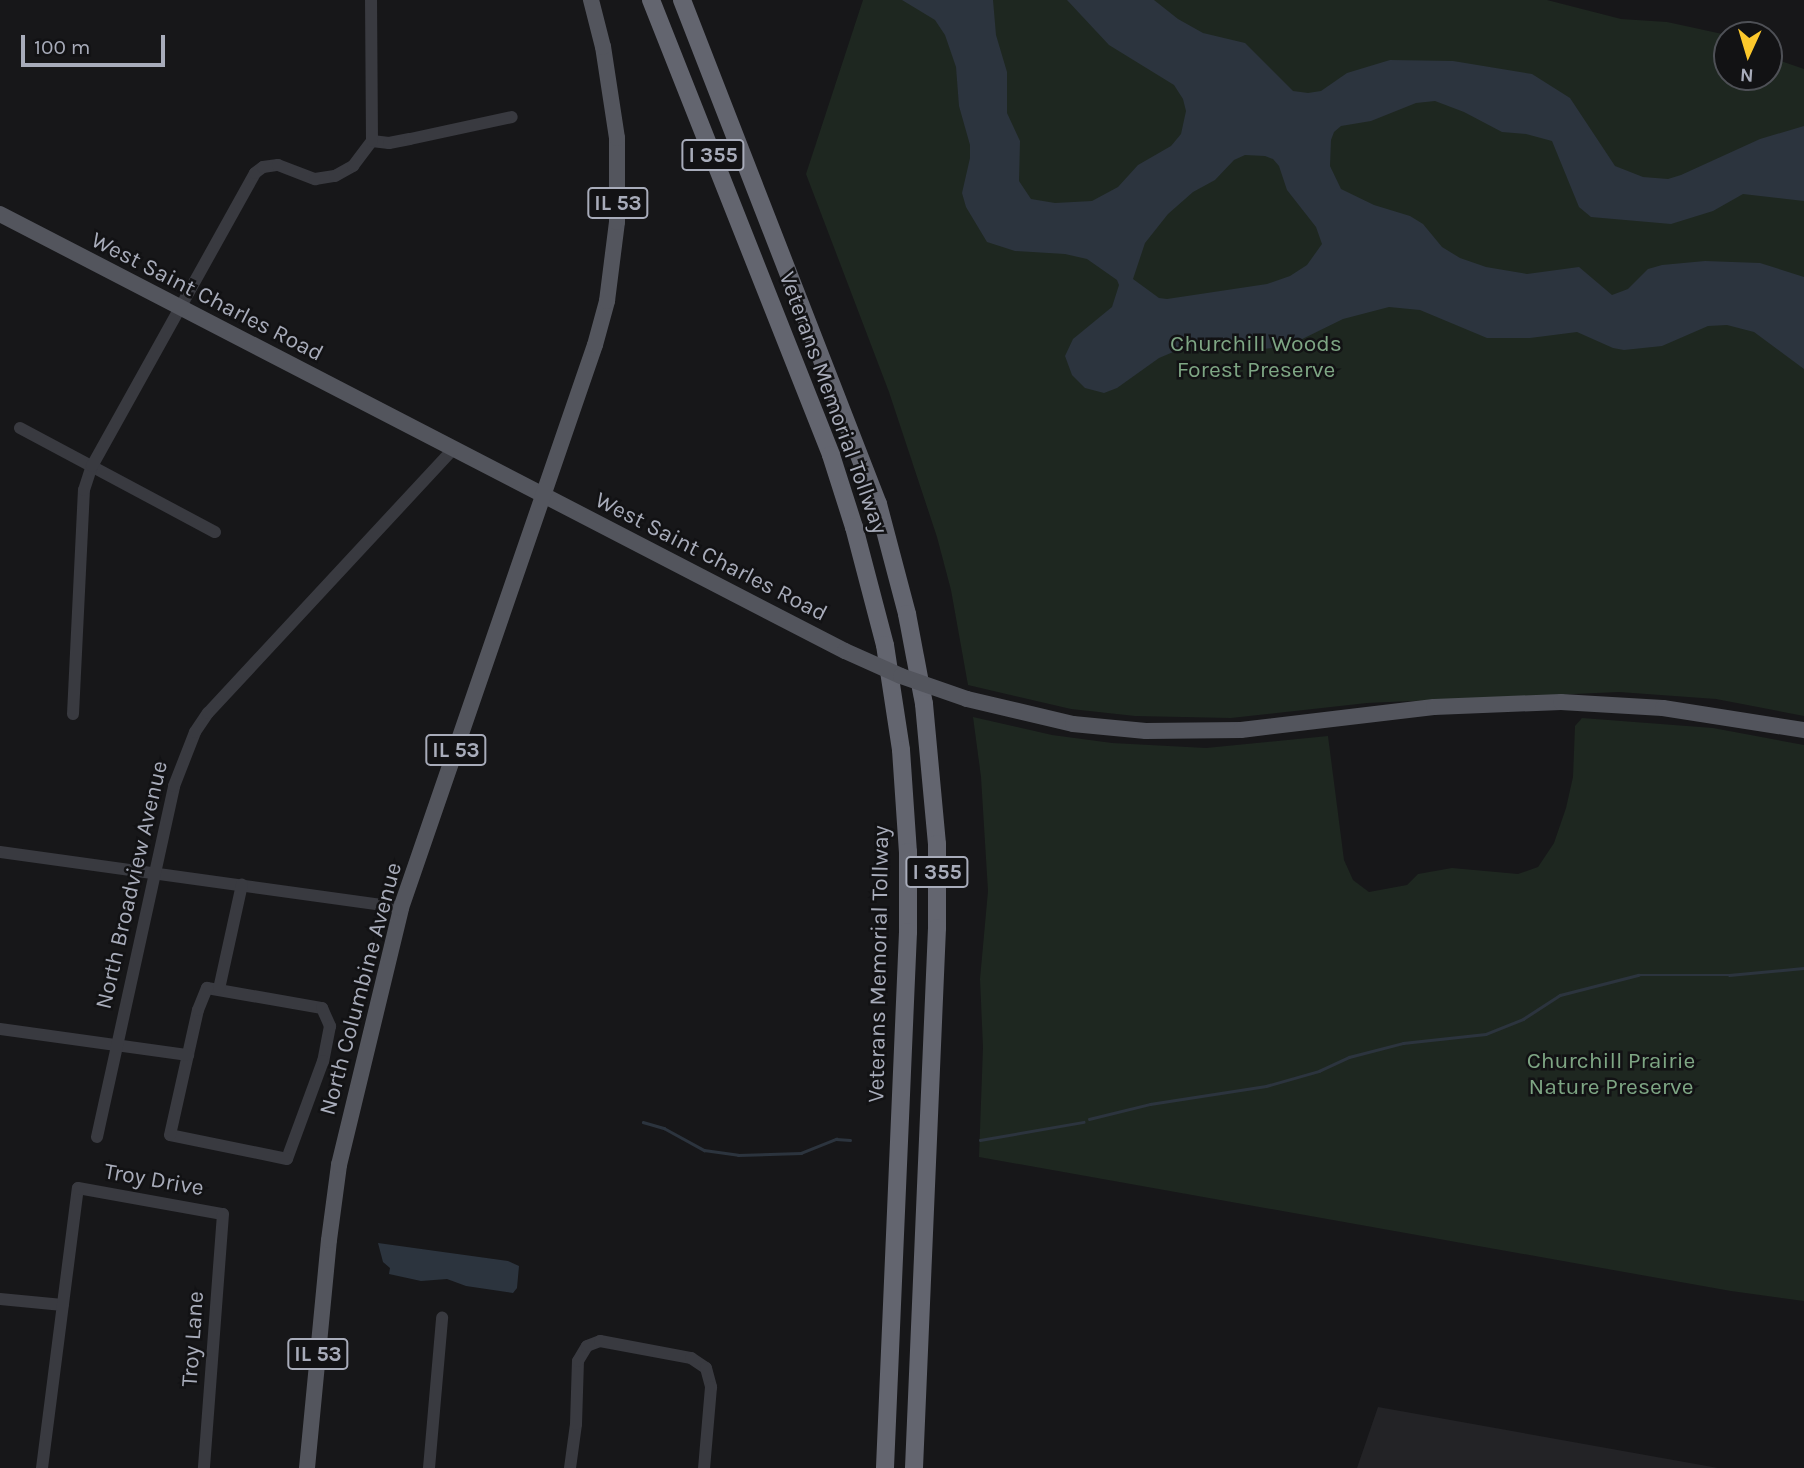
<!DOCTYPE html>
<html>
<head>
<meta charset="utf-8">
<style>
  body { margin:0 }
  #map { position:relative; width:1804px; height:1468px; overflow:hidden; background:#171719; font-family:Karla,sans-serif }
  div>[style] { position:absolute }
  .built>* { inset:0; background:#232326 }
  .green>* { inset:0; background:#1e2720 }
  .water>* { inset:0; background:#2c343e }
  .stream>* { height:2.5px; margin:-1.25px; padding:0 1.25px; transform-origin:1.25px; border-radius:1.25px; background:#2c343e }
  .minor>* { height:12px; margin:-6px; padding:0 6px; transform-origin:6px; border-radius:6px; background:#393a40 }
  .major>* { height:16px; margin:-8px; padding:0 8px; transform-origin:8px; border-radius:8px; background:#53555d }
  .highway>* { height:18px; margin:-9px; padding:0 9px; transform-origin:9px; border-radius:9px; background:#63656f }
  .major-bridge>* { height:16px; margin:-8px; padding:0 8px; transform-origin:8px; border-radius:8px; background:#53555d }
  span { translate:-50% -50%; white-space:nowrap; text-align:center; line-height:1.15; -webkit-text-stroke:5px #121214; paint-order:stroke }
  .shield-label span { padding:2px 5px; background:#121214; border:2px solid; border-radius:5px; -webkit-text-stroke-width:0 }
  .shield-label { font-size:21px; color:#a8acba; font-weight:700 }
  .street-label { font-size:23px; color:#a8acba }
  .park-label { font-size:23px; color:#7ea684 }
  .north { position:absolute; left:1713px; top:21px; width:70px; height:70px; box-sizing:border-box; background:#121214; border:2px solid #4e5056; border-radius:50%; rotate:184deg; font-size:19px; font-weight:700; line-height:28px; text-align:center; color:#a8acba }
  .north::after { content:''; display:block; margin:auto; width:24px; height:32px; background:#fcc82c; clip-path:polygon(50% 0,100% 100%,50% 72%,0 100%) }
  .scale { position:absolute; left:21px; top:35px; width:144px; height:32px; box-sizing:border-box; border:4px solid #a8acba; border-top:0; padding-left:9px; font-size:21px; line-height:24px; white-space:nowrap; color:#a8acba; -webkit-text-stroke:5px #121214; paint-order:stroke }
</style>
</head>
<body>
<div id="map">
  <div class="built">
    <i style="clip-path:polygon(1378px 1407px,1718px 1468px,1357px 1468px)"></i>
  </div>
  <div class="green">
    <i style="clip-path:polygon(863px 0,1547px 0,1621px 19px,1667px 22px,1727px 35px,1727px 77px,1769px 77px,1769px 57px,1804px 69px,1804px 716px,1716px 699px,1619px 692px,1367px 703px,1231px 718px,1135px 716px,1071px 709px,968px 685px,951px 590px,937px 537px,889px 392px,806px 174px)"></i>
    <i style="clip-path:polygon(973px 717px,1052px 735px,1112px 743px,1206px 748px,1328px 736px,1344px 860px,1353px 880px,1369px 892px,1407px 885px,1418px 874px,1452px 868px,1518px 874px,1538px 867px,1554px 843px,1566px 808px,1573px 777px,1575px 726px,1582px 718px,1713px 728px,1804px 745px,1804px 1301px,1731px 1291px,979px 1157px,983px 1047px,980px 979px,988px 891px,981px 777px)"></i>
  </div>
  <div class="water">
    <i style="clip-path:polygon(evenodd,902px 0,993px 0,996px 35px,1007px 72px,1007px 113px,1020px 141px,1019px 181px,1031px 199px,1055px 203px,1092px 201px,1118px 187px,1138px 165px,1171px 146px,1181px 134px,1186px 111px,1183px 99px,1174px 85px,1109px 45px,1067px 0,1154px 0,1178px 19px,1203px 33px,1245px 43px,1293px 91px,1308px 93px,1321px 91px,1347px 73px,1390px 60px,1453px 61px,1532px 74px,1570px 98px,1615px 166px,1643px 177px,1668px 179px,1681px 175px,1760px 139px,1804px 126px,1804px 201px,1743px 194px,1713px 211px,1671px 224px,1591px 217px,1579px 207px,1552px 141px,1526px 134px,1502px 132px,1464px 112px,1435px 101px,1416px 103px,1371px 121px,1341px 126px,1334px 132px,1331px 140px,1330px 166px,1341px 189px,1374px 205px,1410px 216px,1423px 224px,1442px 247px,1460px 258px,1486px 267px,1527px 274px,1579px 267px,1612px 295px,1628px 289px,1648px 269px,1662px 265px,1705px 261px,1760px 263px,1804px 277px,1804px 369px,1754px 332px,1727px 325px,1708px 326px,1662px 346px,1624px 350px,1613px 348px,1577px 332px,1530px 338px,1487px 338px,1420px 310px,1389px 307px,1343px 319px,1288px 346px,1254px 350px,1217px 344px,1185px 347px,1159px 358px,1117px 388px,1104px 393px,1085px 388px,1072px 375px,1065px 356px,1073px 339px,1112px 307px,1119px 285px,1117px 280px,1087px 259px,1065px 254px,1015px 251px,987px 242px,966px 207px,962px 193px,970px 158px,970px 145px,959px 106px,956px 67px,945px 35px,935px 20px,902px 0,1245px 155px,1265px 156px,1273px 159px,1279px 166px,1287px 190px,1316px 227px,1322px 244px,1307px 265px,1290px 276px,1267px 284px,1167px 299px,1159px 298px,1133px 279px,1145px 243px,1168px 214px,1193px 192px,1215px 180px,1234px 160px,1245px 155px)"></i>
    <i style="clip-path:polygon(378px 1243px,508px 1261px,519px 1266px,517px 1288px,513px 1293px,466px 1286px,447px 1279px,421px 1281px,389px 1274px,390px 1268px,383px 1262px)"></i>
  </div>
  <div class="stream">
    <i style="left:1089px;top:1119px;width:63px;rotate:-13.8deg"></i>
    <i style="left:1150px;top:1104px;width:117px;rotate:-8.8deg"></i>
    <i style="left:1266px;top:1086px;width:55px;rotate:-15.8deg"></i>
    <i style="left:1319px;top:1071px;width:33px;rotate:-25deg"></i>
    <i style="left:1349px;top:1057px;width:56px;rotate:-14.5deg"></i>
    <i style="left:1403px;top:1043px;width:83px;rotate:-6.2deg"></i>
    <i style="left:1486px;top:1034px;width:40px;rotate:-22deg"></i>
    <i style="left:1523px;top:1019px;width:44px;rotate:-33deg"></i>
    <i style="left:1560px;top:995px;width:81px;rotate:-14.4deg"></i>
    <i style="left:1638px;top:975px;width:91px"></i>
    <i style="left:1729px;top:975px;width:75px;rotate:-5.3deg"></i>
    <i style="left:643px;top:1122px;width:22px;rotate:16deg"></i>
    <i style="left:664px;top:1128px;width:46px;rotate:28.8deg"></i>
    <i style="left:704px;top:1150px;width:34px;rotate:8deg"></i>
    <i style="left:738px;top:1155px;width:63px;rotate:-1.8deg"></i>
    <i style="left:801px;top:1153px;width:38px;rotate:-22deg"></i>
    <i style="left:836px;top:1139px;width:14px;rotate:4deg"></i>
    <i style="left:980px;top:1140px;width:105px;rotate:-9.9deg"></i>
  </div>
  <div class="minor">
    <i style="left:372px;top:141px;width:17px;rotate:7deg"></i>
    <i style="left:389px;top:143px;width:21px;rotate:-11deg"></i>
    <i style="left:410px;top:139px;width:104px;rotate:-12.2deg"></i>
    <i style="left:20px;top:428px;width:221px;rotate:28.1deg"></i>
    <i style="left:73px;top:714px;width:224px;rotate:-87.2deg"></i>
    <i style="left:84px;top:490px;width:25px;rotate:-72deg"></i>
    <i style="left:92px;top:466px;width:335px;rotate:-60.9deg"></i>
    <i style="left:255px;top:173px;width:10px;rotate:-37deg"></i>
    <i style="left:263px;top:167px;width:15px;rotate:-8deg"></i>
    <i style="left:278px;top:165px;width:40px;rotate:21deg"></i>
    <i style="left:315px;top:179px;width:20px;rotate:-9deg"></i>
    <i style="left:335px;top:176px;width:21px;rotate:-29deg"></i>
    <i style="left:353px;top:166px;width:31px;rotate:-53deg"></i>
    <i style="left:372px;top:141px;width:141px;rotate:-90.4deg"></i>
    <i style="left:0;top:852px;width:405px;rotate:7.9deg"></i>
    <i style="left:207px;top:988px;width:117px;rotate:9.9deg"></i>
    <i style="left:322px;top:1008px;width:20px;rotate:66deg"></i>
    <i style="left:330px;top:1026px;width:36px;rotate:101deg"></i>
    <i style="left:323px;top:1061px;width:104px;rotate:110.2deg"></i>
    <i style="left:287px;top:1159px;width:119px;rotate:-168.4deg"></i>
    <i style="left:170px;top:1135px;width:128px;rotate:-77.4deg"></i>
    <i style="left:198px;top:1010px;width:24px;rotate:-68deg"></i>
    <i style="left:219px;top:989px;width:107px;rotate:-77.6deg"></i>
    <i style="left:0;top:1029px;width:190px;rotate:7.9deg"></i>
    <i style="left:97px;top:1137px;width:359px;rotate:-77.6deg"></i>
    <i style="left:174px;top:786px;width:58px;rotate:-68.7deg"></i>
    <i style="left:195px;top:732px;width:23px;rotate:-56deg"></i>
    <i style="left:208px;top:713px;width:360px;rotate:-47.1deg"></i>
    <i style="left:0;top:1299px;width:63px;rotate:5.4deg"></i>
    <i style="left:42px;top:1468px;width:282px;rotate:-82.7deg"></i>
    <i style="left:78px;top:1188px;width:147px;rotate:10.2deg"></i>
    <i style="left:223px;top:1214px;width:255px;rotate:94.3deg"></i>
    <i style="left:429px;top:1468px;width:151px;rotate:-85deg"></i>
    <i style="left:570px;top:1468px;width:44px;rotate:-82.2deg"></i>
    <i style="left:576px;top:1424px;width:63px;rotate:-88.2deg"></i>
    <i style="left:578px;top:1361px;width:17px;rotate:-59deg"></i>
    <i style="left:587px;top:1346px;width:14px;rotate:-21deg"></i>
    <i style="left:600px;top:1341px;width:93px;rotate:10.6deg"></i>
    <i style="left:691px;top:1358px;width:18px;rotate:34deg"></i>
    <i style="left:706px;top:1368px;width:20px;rotate:75deg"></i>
    <i style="left:711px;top:1387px;width:81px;rotate:94.9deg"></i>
  </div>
  <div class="major">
    <i style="left:0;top:214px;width:951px;rotate:27.35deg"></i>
    <i style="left:967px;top:699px;width:109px;rotate:13.3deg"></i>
    <i style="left:1073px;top:724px;width:73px;rotate:5.5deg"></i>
    <i style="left:1146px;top:731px;width:95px;rotate:-0.6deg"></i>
    <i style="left:1241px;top:730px;width:194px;rotate:-6.8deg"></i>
    <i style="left:1434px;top:707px;width:127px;rotate:-2.3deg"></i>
    <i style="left:1561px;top:702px;width:102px;rotate:3.4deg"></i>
    <i style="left:1663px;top:708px;width:143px;rotate:8.9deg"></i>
    <i style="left:307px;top:1468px;width:229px;rotate:-84.5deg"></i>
    <i style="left:329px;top:1240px;width:76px;rotate:-82.4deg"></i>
    <i style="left:339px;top:1165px;width:264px;rotate:-76.4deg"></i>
    <i style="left:401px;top:908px;width:595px;rotate:-70.99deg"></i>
    <i style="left:595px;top:345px;width:46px;rotate:-74.7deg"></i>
    <i style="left:607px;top:301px;width:80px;rotate:-82.8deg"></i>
    <i style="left:617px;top:222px;width:84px;rotate:-90deg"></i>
    <i style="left:617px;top:138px;width:92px;rotate:-98.7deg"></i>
    <i style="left:603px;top:47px;width:49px;rotate:-104.3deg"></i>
  </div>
  <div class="highway">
    <i style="left:651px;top:0;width:489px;rotate:68.4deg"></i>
    <i style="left:831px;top:455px;width:76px;rotate:72.3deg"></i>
    <i style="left:854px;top:527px;width:122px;rotate:75.3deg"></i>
    <i style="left:885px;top:645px;width:106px;rotate:81.3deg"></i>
    <i style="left:901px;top:750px;width:102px;rotate:86.1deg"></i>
    <i style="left:908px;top:852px;width:80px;rotate:90deg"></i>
    <i style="left:908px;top:932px;width:536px;rotate:92.46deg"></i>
    <i style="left:682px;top:0;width:541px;rotate:68.75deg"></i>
    <i style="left:878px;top:504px;width:114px;rotate:75.2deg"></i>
    <i style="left:907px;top:614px;width:92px;rotate:79.3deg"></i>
    <i style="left:924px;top:704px;width:141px;rotate:84.7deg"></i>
    <i style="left:937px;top:844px;width:84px;rotate:90deg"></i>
    <i style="left:937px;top:928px;width:540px;rotate:92.44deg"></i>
  </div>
  <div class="major-bridge">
    <i style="left:845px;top:651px;width:61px;rotate:24.1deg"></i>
    <i style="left:901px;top:676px;width:70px;rotate:19.2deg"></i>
  </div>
  <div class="shield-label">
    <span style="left:713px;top:155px">I 355</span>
    <span style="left:618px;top:203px">IL 53</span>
    <span style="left:456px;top:750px">IL 53</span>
    <span style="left:937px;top:872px">I 355</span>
    <span style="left:318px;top:1354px">IL 53</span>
  </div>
  <div class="street-label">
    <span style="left:207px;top:297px;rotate:27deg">West Saint Charles Road</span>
    <span style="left:833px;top:403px;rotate:70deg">Veterans Memorial Tollway</span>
    <span style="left:711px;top:557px;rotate:27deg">West Saint Charles Road</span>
    <span style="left:132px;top:885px;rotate:-77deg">North Broadview Avenue</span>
    <span style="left:879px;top:964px;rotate:-89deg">Veterans Memorial Tollway</span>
    <span style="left:361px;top:989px;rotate:-75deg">North Columbine Avenue</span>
    <span style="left:154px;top:1180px;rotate:10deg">Troy Drive</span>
    <span style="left:193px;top:1339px;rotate:-86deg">Troy Lane</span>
  </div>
  <div class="park-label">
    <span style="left:1256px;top:357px">Churchill Woods<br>Forest Preserve</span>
    <span style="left:1611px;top:1074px">Churchill Prairie<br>Nature Preserve</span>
  </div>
  <div class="north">N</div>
  <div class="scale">100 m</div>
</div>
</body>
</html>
